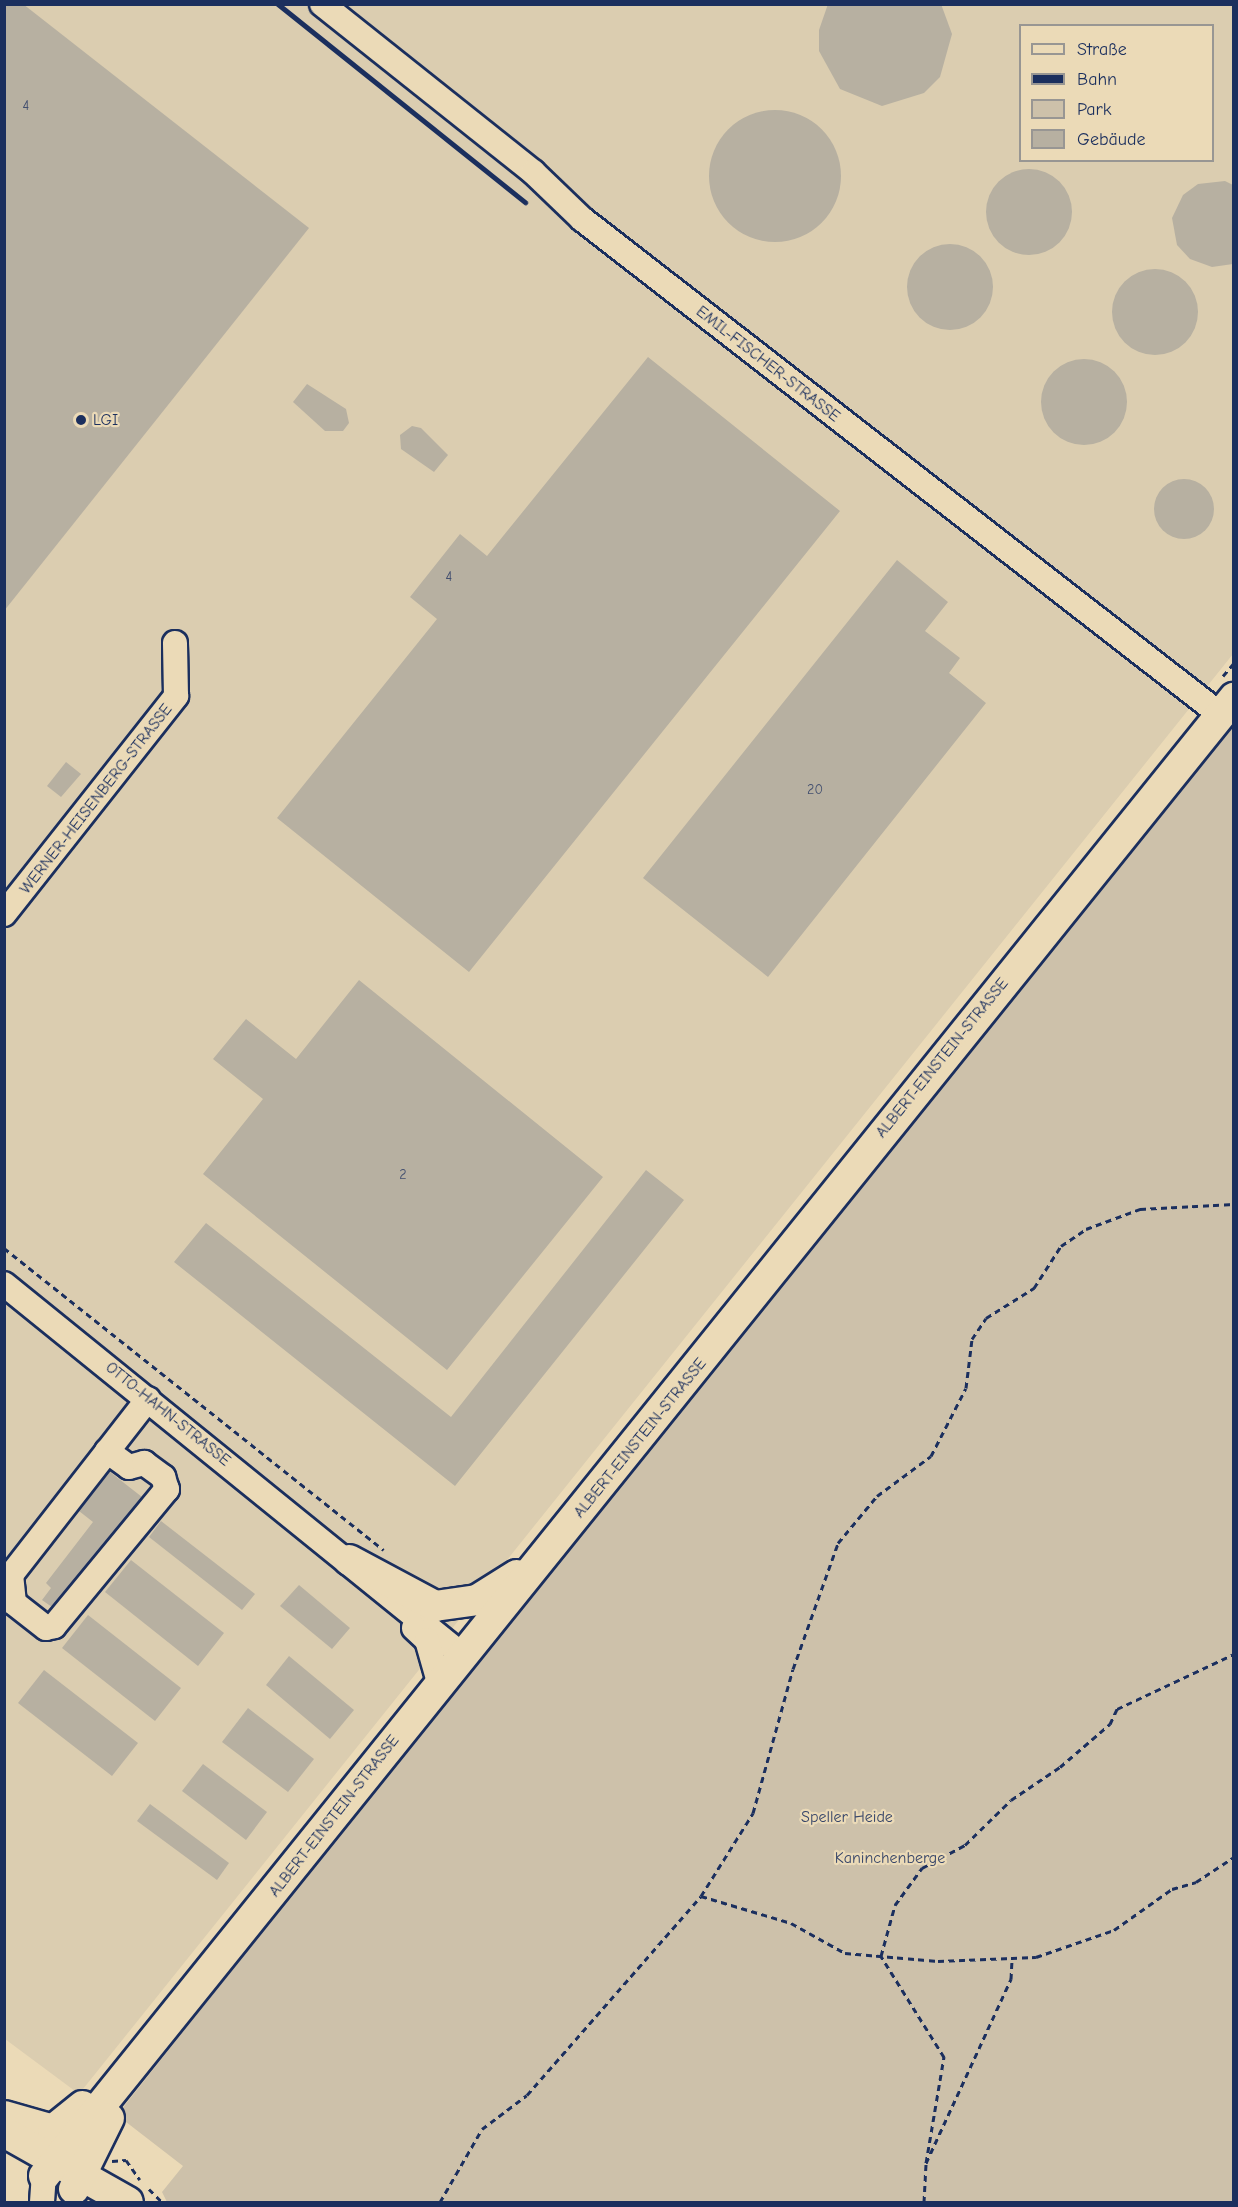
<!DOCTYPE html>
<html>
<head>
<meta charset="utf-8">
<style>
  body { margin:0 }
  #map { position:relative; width:1238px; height:2207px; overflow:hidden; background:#ebdab7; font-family:"Comic Neue",sans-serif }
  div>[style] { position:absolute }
  .built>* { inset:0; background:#dbcdb0 }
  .green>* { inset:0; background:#cdc1aa }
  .building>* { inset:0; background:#b7b0a1 }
  .round { border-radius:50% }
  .path>* { height:3px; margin-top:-1.5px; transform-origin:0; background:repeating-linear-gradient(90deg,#1b2f5e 0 6px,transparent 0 10.5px) }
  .roads { filter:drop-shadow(2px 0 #1b2f5e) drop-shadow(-2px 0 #1b2f5e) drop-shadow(0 2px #1b2f5e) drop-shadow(0 -2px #1b2f5e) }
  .minor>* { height:24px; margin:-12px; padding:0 12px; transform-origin:12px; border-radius:12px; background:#ebdab7 }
  .major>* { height:30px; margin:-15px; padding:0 15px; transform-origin:15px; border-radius:15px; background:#ebdab7 }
  .rail>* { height:4.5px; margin:-2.25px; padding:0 2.25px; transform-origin:2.25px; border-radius:2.25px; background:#1b2f5e }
  .dots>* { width:16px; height:16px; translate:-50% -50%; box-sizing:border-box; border:3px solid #ebdab7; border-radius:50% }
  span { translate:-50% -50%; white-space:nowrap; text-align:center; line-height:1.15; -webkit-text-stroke:4.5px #ebdab7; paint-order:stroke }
  .number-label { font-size:14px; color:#424f6f }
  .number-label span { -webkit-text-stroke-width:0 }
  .street-label { font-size:16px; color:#1b2f5e }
  .poi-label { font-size:16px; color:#1b2f5e }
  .left { translate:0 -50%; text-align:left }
  .park-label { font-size:16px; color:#364569 }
  .frame { position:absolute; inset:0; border:6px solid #1b2f5e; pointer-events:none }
  .legend { position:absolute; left:1019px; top:24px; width:195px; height:138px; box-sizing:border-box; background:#ebdab7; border:2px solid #989693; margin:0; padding:8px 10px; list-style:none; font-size:18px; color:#1b2f5e }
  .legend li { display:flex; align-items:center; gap:12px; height:30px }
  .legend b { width:30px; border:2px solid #989693 }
</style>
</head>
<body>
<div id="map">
  <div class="built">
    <i style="clip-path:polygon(evenodd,5px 5px,1233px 5px,1233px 654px,79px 2094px,5px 2039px,5px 5px,1020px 26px,1212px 26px,1212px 160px,1020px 160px,1020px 26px)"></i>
  </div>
  <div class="green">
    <i style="clip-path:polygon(1233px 710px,1233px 2202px,167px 2202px,162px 2192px,183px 2166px,117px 2115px)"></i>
  </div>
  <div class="building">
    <i style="clip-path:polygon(4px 4px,23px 4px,309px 228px,4px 611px)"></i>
    <i style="clip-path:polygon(828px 4px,941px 4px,952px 34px,940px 77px,924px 93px,882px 106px,840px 89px,819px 51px,819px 30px)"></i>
    <i class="round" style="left:709px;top:110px;width:132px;height:132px"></i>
    <i class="round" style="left:986px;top:169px;width:86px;height:86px"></i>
    <i style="clip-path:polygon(1225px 181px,1233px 185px,1233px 264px,1212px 267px,1190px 259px,1177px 245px,1172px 218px,1183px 195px,1198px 184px)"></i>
    <i class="round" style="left:907px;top:244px;width:86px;height:86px"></i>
    <i class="round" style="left:1112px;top:269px;width:86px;height:86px"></i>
    <i style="clip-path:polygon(648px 357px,840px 511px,469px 972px,277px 818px,437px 619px,410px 597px,460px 534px,487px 556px)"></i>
    <i class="round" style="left:1041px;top:359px;width:86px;height:86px"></i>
    <i style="clip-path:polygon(307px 384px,346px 409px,349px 423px,343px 431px,325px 431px,293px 402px)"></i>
    <i style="clip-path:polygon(412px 426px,421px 428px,448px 455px,434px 472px,401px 449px,400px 435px)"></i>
    <i class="round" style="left:1154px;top:479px;width:60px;height:60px"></i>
    <i style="clip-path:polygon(897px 560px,948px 602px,925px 631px,960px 658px,949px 673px,986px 703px,768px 977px,643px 878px)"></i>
    <i style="clip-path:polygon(66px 762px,81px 774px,61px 797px,47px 786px)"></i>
    <i style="clip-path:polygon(359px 980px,603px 1177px,447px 1370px,203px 1174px,263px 1099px,213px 1059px,246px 1019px,296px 1059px)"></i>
    <i style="clip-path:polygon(646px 1170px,684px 1200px,455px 1486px,174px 1262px,206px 1223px,451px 1417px)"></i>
    <i style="clip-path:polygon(110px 1472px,142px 1497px,52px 1607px,42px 1600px,51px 1588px,46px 1583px,93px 1522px,79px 1511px)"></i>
    <i style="clip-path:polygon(161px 1521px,255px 1594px,242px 1610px,149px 1537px)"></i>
    <i style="clip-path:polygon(131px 1560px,224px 1633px,198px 1666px,105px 1592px)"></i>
    <i style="clip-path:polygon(299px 1585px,350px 1628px,332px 1649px,280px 1606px)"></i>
    <i style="clip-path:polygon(88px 1615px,181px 1688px,155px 1721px,62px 1648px)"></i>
    <i style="clip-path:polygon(289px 1656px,354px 1710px,330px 1739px,266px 1685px)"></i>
    <i style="clip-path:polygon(44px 1670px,138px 1743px,112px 1776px,18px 1703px)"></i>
    <i style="clip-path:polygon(248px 1708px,314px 1759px,288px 1792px,222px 1742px)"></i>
    <i style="clip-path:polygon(203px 1764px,267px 1812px,246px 1840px,182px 1791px)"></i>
    <i style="clip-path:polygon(150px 1804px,229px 1863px,217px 1880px,137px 1821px)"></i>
  </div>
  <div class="path">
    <i style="left:1223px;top:676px;width:17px;rotate:-50deg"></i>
    <i style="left:4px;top:1248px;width:485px;rotate:38.5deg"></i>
    <i style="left:701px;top:1896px;width:94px;rotate:16.7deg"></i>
    <i style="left:791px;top:1923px;width:62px;rotate:29.1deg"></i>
    <i style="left:845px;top:1953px;width:93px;rotate:4.9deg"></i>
    <i style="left:938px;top:1961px;width:98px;rotate:-2.3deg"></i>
    <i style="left:1036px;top:1957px;width:83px;rotate:-19.1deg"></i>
    <i style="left:1114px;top:1930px;width:71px;rotate:-35.3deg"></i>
    <i style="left:1172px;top:1889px;width:25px;rotate:-16deg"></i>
    <i style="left:1196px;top:1882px;width:45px;rotate:-33.3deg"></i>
    <i style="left:112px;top:2161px;width:14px;rotate:-4deg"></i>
    <i style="left:126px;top:2160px;width:24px;rotate:55deg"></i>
    <i style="left:926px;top:2163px;width:108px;rotate:-80.4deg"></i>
    <i style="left:944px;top:2057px;width:119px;rotate:-122deg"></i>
    <i style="left:881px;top:1956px;width:53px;rotate:-74.6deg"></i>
    <i style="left:895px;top:1905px;width:46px;rotate:-53.9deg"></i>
    <i style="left:922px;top:1868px;width:49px;rotate:-28.1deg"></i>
    <i style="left:965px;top:1845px;width:64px;rotate:-44.4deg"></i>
    <i style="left:1011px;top:1800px;width:59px;rotate:-34deg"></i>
    <i style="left:1060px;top:1767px;width:66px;rotate:-40.7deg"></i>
    <i style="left:1110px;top:1724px;width:17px;rotate:-65deg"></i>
    <i style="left:1117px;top:1709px;width:129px;rotate:-25.2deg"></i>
    <i style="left:149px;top:2189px;width:18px;rotate:45deg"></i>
    <i style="left:440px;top:2202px;width:84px;rotate:-60.1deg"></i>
    <i style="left:482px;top:2129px;width:56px;rotate:-37.1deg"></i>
    <i style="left:527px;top:2095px;width:264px;rotate:-48.8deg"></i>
    <i style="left:701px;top:1896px;width:98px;rotate:-57.9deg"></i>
    <i style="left:753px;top:1813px;width:149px;rotate:-74.5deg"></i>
    <i style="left:793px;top:1669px;width:134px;rotate:-70.3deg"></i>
    <i style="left:838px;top:1543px;width:61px;rotate:-50.3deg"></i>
    <i style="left:877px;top:1496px;width:67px;rotate:-36.5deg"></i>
    <i style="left:931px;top:1456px;width:76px;rotate:-62.8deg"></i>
    <i style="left:966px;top:1388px;width:49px;rotate:-83deg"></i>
    <i style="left:972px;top:1339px;width:25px;rotate:-56deg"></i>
    <i style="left:986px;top:1318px;width:57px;rotate:-32deg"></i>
    <i style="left:1034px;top:1288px;width:50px;rotate:-57.3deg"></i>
    <i style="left:1061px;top:1246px;width:30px;rotate:-34deg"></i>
    <i style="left:1086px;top:1229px;width:58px;rotate:-20.3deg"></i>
    <i style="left:1140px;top:1209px;width:94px;rotate:-3deg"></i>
    <i style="left:924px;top:2202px;width:39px;rotate:-87deg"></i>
    <i style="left:926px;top:2163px;width:203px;rotate:-65.2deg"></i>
    <i style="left:1011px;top:1979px;width:21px;rotate:-87deg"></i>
  </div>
  <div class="roads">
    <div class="minor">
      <i style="left:322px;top:4px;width:270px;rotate:38.5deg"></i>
      <i style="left:533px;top:172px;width:68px;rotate:43.8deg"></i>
      <i style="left:582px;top:219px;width:809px;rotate:37.82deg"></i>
      <i style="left:4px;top:914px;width:278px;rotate:-51.7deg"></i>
      <i style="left:176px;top:696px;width:53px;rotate:-91.1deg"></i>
      <i style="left:4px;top:1284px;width:588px;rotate:38.99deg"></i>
      <i style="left:107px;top:1451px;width:27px;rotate:36deg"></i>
      <i style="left:129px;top:1467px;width:16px;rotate:-15deg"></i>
      <i style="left:144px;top:1463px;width:24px;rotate:36deg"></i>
      <i style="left:163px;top:1477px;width:13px;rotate:72deg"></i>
      <i style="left:167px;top:1489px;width:178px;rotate:129.5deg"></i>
      <i style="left:54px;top:1626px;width:8px;rotate:166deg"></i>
      <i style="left:46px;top:1628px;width:41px;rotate:-142deg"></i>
      <i style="left:14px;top:1603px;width:28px;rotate:-96deg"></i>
      <i style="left:11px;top:1575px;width:223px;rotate:-52.1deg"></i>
      <i style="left:414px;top:1628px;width:18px;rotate:43deg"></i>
      <i style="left:427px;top:1640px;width:44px;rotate:74.1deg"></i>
      <i style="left:42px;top:2202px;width:26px;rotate:-86deg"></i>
    </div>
    <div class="major">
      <i style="left:349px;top:1560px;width:98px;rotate:28.1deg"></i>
      <i style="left:435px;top:1606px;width:42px;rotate:-8.1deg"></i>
      <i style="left:477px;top:1600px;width:47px;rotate:-32deg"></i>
      <i style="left:4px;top:2116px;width:51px;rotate:15.9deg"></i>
      <i style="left:53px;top:2130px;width:38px;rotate:-39deg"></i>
      <i style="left:4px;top:2132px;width:142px;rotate:29.4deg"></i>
      <i style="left:44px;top:2176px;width:1898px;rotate:-51.16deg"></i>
      <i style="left:74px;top:2189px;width:79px;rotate:-63.8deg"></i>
    </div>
  </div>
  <div class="rail">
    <i style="left:278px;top:4px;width:317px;rotate:38.7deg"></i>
  </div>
  <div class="dots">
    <i style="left:81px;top:420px;background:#1b2f5e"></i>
  </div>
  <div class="number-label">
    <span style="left:26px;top:106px">4</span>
    <span style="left:449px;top:577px">4</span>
    <span style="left:815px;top:790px">20</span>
    <span style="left:403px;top:1175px">2</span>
  </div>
  <div class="street-label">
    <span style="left:768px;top:364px;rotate:38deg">EMIL-FISCHER-STRASSE</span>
    <span style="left:96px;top:799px;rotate:-52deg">WERNER-HEISENBERG-STRASSE</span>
    <span style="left:942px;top:1058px;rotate:-51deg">ALBERT-EINSTEIN-STRASSE</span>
    <span style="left:168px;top:1414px;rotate:39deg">OTTO-HAHN-STRASSE</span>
    <span style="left:640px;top:1438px;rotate:-51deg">ALBERT-EINSTEIN-STRASSE</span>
    <span style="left:334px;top:1816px;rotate:-52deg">ALBERT-EINSTEIN-STRASSE</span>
  </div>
  <div class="poi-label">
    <span class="left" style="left:93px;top:420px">LGI</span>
  </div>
  <div class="park-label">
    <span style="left:847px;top:1817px">Speller Heide</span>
    <span style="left:890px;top:1858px">Kaninchenberge</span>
  </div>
  <div class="frame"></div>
  <ul class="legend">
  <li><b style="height:8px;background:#ebdab7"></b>Straße</li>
  <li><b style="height:8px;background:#1b2f5e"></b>Bahn</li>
  <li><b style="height:16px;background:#cdc1aa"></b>Park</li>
  <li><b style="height:16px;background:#b7b0a1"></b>Gebäude</li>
  </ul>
</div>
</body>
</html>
